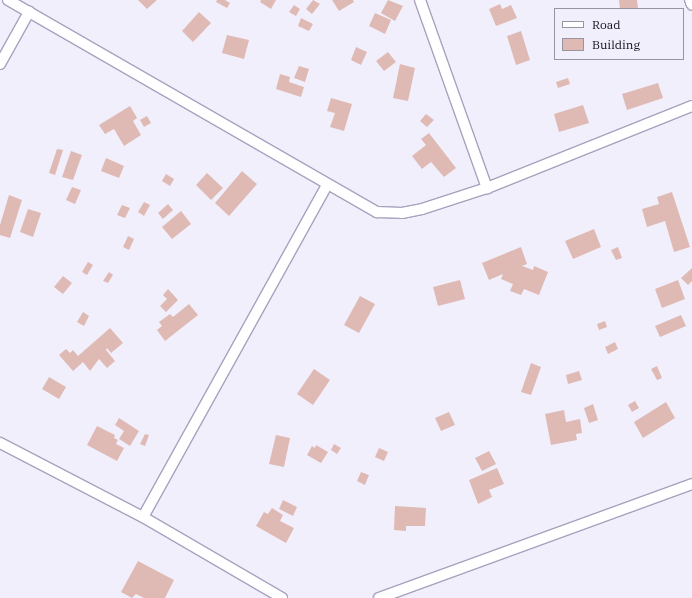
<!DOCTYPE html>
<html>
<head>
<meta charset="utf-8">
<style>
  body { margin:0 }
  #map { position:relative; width:692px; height:598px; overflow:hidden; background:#f2effc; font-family:"IBM Plex Serif",serif }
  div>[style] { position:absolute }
  .building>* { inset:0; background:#dfbab5 }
  .roads { filter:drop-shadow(1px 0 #a9a1bf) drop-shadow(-1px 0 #a9a1bf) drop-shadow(0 1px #a9a1bf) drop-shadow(0 -1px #a9a1bf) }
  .street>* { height:10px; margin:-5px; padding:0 5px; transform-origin:5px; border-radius:5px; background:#fff }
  span { translate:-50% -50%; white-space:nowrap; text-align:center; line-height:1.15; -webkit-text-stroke:3px #f2effc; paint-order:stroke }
  .legend { position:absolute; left:554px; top:8px; width:130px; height:52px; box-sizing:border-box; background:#f2effc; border:1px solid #9895a1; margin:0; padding:5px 7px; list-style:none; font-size:12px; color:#110e18 }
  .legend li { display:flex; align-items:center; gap:8px; height:20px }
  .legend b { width:20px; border:1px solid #9895a1 }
</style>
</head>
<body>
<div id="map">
  <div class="building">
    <i style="clip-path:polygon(138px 0,157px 0,147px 9px)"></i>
    <i style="clip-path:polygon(217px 0,225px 0,230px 3px,227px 8px,216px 2px)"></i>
    <i style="clip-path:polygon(261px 0,276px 0,271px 9px,260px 2px)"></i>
    <i style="clip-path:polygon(313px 0,320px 4px,312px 14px,306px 9px)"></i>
    <i style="clip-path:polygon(332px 0,353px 0,354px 2px,339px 11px)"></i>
    <i style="clip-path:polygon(388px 0,403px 6px,395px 21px,381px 13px)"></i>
    <i style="clip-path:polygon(619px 0,637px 0,638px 8px,620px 9px)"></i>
    <i style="clip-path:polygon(500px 4px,502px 9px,511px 5px,517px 18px,496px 26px,489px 9px)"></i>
    <i style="clip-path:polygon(294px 5px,300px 9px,296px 16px,289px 12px)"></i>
    <i style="clip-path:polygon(199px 12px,211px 23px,193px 42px,182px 31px)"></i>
    <i style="clip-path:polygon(375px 13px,391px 20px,385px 34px,369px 26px)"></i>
    <i style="clip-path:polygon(301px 18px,313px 24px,309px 31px,298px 26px)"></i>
    <i style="clip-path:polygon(521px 31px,530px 60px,516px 65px,507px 36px)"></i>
    <i style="clip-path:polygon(227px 35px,249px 40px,244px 59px,222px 53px)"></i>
    <i style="clip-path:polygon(356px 47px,367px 52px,361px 65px,351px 60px)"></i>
    <i style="clip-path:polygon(388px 52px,396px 62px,384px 71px,376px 61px)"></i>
    <i style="clip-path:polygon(400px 64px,415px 68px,408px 101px,393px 98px)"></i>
    <i style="clip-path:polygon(299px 66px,309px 69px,305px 82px,294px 78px)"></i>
    <i style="clip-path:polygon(280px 74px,290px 77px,289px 82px,304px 87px,301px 97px,276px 89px)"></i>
    <i style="clip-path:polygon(568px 78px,570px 84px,558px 88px,556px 82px)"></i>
    <i style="clip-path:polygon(658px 83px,663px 98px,627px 110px,622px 94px)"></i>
    <i style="clip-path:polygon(331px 98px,352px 104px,344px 131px,330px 127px,335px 113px,327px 111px)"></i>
    <i style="clip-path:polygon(583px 105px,589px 123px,559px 132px,554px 114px)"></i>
    <i style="clip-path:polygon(130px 106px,137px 118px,133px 121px,141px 135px,124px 146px,114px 129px,105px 134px,99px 125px)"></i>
    <i style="clip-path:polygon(426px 114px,434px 120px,427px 127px,420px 121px)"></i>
    <i style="clip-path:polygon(147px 116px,151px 123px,144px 127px,140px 120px)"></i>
    <i style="clip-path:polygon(429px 133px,456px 168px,444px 177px,431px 162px,422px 169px,412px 156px,426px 145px,421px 139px)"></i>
    <i style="clip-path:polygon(57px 149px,63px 150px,55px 175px,49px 173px)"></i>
    <i style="clip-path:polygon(71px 151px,82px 155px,73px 180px,62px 177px)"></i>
    <i style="clip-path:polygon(106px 158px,124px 166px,119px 178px,101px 171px)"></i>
    <i style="clip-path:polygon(242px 171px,257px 184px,229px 216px,215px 203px)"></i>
    <i style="clip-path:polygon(207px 173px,223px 188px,211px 200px,196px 185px)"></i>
    <i style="clip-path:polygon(166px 174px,174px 179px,170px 186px,162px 181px)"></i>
    <i style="clip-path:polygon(72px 187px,81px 190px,75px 204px,66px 200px)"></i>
    <i style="clip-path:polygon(672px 192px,690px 247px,674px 252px,665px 221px,647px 227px,642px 209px,659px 204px,657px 197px)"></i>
    <i style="clip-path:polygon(9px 195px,22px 200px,10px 238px,0 235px,0 225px)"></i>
    <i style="clip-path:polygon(144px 202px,150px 205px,144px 216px,138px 212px)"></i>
    <i style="clip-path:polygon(168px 204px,173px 210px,163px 219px,158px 213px)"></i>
    <i style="clip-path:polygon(122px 205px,130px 208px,125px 218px,117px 215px)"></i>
    <i style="clip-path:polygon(28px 209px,41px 213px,33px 237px,20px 232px)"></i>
    <i style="clip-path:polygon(181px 211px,191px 224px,172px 239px,162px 227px)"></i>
    <i style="clip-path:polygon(594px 229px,601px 247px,573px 259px,565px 241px)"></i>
    <i style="clip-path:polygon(128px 236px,134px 239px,129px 250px,123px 247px)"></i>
    <i style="clip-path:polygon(521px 247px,527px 264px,522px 266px,533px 270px,534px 266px,548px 272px,539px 295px,524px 289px,521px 295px,510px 291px,513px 284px,501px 279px,503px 274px,489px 280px,482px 263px)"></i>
    <i style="clip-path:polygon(618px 247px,622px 258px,616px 260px,611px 250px)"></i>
    <i style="clip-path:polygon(88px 262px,93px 265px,87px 275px,82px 272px)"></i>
    <i style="clip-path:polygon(692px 268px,692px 281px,688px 285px,681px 278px)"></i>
    <i style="clip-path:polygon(109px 272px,113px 275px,108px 283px,103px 281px)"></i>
    <i style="clip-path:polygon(63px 276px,72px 283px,63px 294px,54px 287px)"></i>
    <i style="clip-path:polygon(460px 280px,465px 299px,438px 306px,433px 287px)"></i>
    <i style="clip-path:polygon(678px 280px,685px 299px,662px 308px,655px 289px)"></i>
    <i style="clip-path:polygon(168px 289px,178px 300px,166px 312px,160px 306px,167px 299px,163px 295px)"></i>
    <i style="clip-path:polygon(360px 296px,375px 304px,359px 333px,344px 325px)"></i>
    <i style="clip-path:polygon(189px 304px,198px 315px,165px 341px,157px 330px,162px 326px,159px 322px,170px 314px,173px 317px)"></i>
    <i style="clip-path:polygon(83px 312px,89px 316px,84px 326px,77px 322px)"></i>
    <i style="clip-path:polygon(681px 315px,686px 326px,660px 337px,655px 326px)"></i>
    <i style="clip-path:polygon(605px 321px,607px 327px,599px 330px,597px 324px)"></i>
    <i style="clip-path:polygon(110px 328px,123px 343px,111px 353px,107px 348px,106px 350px,115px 361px,107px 368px,99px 359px,90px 371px,83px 362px,73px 371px,59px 355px,66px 349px,70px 353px,73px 350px,78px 356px)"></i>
    <i style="clip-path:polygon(615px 342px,618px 349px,608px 354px,605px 347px)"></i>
    <i style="clip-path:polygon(531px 363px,541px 367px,531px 395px,521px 392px)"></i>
    <i style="clip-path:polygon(657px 366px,662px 378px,657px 380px,651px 369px)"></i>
    <i style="clip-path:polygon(314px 369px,330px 380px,313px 405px,297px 394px)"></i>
    <i style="clip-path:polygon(579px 371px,582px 380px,568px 384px,566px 375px)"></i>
    <i style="clip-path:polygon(49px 377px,66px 387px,59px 399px,42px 389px)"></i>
    <i style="clip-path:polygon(635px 401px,639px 408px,632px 412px,628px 405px)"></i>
    <i style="clip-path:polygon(666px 402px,675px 418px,643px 438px,634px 422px)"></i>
    <i style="clip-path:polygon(593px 404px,598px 420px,589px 423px,584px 408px)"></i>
    <i style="clip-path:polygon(564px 410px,566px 422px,580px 419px,582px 433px,576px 434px,577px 440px,551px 445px,545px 414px)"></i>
    <i style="clip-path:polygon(449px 412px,455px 425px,441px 431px,435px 418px)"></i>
    <i style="clip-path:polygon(119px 418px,139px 431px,130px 446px,119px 439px,124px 431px,115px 425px)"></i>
    <i style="clip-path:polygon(97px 426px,115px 435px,114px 438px,118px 440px,116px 444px,124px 448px,117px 461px,87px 445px)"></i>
    <i style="clip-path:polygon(145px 434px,149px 435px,145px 446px,140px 444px)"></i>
    <i style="clip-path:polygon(276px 435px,290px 438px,284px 467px,269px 464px)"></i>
    <i style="clip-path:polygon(334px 444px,341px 448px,337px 454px,331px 450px)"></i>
    <i style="clip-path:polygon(316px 445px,328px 452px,321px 463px,307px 455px,312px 446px,315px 448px)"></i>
    <i style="clip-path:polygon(379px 448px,388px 452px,384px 461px,375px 457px)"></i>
    <i style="clip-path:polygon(489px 451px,496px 464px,482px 471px,475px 458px)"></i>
    <i style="clip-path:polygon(497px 468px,504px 484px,489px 490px,492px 497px,478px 504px,469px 480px)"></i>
    <i style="clip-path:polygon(361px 472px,369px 475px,365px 485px,357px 481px)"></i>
    <i style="clip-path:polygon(283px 500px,297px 507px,293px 516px,279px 509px)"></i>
    <i style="clip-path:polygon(395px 506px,426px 508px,425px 526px,406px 526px,406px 531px,394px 530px)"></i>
    <i style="clip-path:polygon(272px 508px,283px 515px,280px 521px,294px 528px,286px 543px,256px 526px,264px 512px,268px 514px)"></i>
    <i style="clip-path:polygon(138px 561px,174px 580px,165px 598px,144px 598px,136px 594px,132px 598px,121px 592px)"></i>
  </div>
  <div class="roads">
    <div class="street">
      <i style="left:8px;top:0;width:426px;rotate:29.9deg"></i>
      <i style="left:377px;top:212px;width:25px;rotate:2deg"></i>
      <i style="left:402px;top:213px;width:20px;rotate:-11deg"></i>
      <i style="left:422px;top:209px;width:68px;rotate:-17.9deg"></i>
      <i style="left:487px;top:188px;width:221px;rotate:-21.8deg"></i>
      <i style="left:420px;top:0;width:200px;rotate:70.4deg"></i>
      <i style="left:690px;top:0;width:5px;rotate:68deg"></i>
      <i style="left:0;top:64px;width:60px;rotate:-60.9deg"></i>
      <i style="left:0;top:443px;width:161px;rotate:27.4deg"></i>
      <i style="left:143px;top:517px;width:161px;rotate:30.2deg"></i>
      <i style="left:143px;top:517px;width:380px;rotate:-61deg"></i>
      <i style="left:379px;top:598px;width:333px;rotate:-20deg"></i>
    </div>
  </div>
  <ul class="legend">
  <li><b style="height:5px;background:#fff"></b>Road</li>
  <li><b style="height:11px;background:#dfbab5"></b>Building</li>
  </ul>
</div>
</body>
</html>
